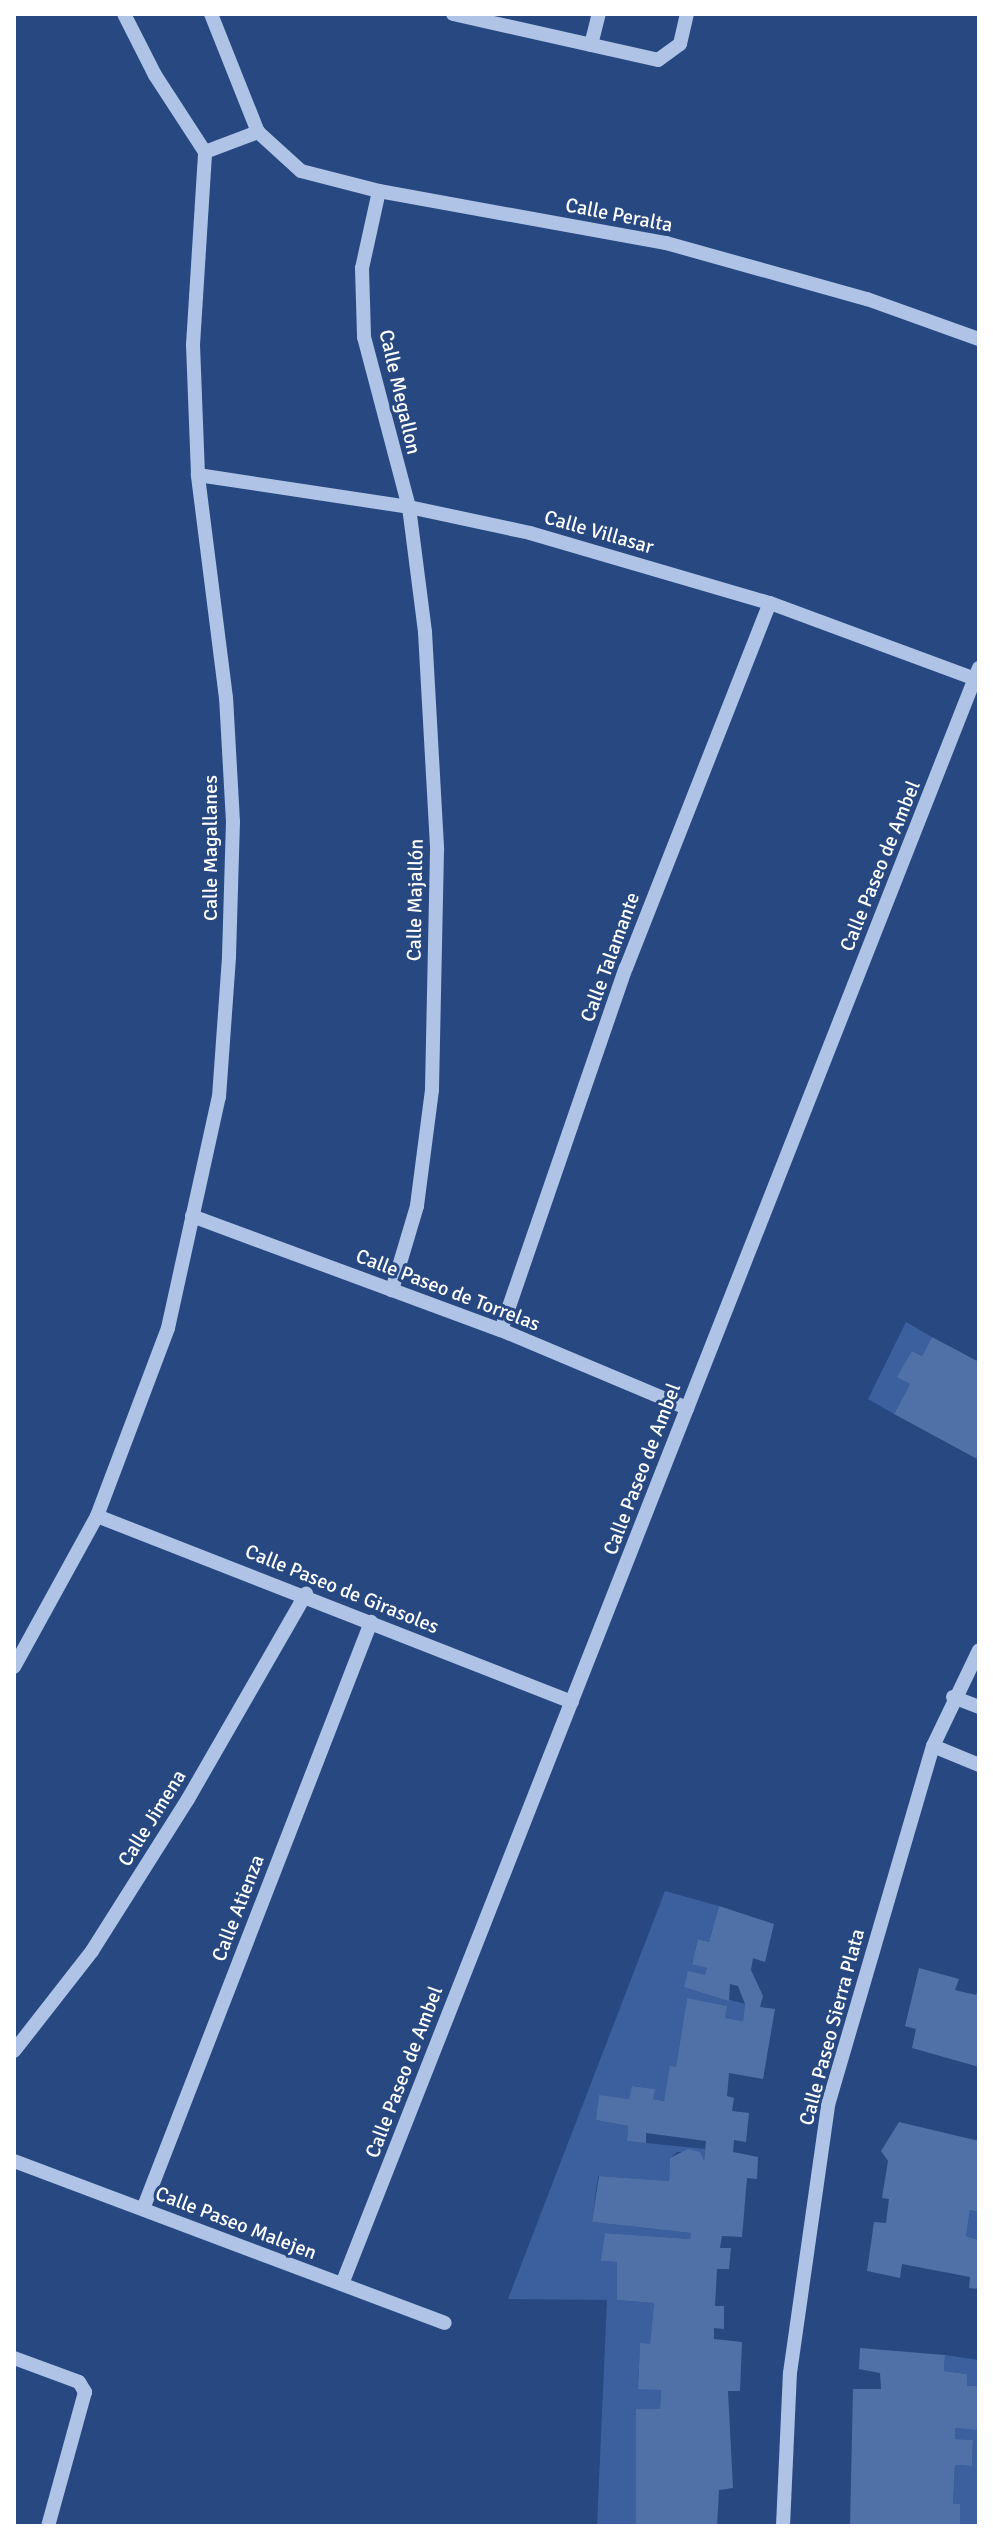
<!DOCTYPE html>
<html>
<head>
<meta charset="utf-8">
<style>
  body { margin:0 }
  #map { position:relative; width:993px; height:2540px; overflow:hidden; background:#274880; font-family:Signika,sans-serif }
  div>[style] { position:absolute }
  .green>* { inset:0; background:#3c609d }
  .building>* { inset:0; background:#5071a8 }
  .minor>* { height:14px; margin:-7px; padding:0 7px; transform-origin:7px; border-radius:7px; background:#aec3e6 }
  span { translate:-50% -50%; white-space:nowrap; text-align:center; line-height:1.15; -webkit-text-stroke:6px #274880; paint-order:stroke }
  .street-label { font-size:20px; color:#fff }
  .frame { position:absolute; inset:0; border:16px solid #fff; pointer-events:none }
</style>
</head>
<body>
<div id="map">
  <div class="green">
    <i style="clip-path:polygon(906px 1322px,932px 1337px,922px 1356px,912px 1351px,898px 1377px,910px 1384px,894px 1414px,868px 1399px)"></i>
    <i style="clip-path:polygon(665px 1891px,719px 1906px,709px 1942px,698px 1939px,692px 1963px,707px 1968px,705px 1975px,685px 1987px,745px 2004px,743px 2021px,725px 2018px,726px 2006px,687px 1998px,676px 2067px,664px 2101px,653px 2099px,654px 2089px,633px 2086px,629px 2099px,599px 2096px,596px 2120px,628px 2126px,627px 2141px,705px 2149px,704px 2161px,699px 2152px,677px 2152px,670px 2158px,669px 2181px,598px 2176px,592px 2222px,691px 2233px,690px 2239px,606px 2233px,602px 2261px,617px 2262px,617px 2300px,654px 2303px,650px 2344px,640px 2344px,638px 2388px,661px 2390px,660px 2409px,636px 2409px,636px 2526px,597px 2526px,607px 2300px,508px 2299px)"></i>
    <i style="clip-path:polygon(970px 2210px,979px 2212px,979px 2240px,966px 2236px)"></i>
    <i style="clip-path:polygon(945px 2355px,979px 2360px,979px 2526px,960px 2526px,960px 2505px,953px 2504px,955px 2465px,972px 2466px,973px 2440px,955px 2439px,955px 2428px,978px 2429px,978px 2387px,967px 2386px,967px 2374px,944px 2371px)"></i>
  </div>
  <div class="building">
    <i style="clip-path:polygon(932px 1337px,979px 1362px,979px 1460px,894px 1414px,910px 1384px,897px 1377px,912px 1351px,922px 1356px)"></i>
    <i style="clip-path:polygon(719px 1906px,774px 1924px,765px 1962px,753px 1958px,751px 1970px,763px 1996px,760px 2007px,775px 2009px,763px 2079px,729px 2073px,727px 2096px,734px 2098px,732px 2111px,749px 2113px,746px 2142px,734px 2140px,733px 2152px,758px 2157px,757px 2179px,747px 2178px,742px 2237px,722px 2236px,720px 2248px,731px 2248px,729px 2269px,717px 2269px,715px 2306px,724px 2306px,724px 2329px,714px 2328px,714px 2339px,742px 2342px,740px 2391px,728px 2391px,733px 2488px,719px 2490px,717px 2526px,636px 2526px,636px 2409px,660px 2409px,661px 2390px,638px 2389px,640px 2343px,650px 2344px,654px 2303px,617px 2300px,617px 2262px,601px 2261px,605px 2233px,690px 2239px,691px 2233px,592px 2222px,599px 2176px,669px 2181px,670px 2158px,688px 2149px,700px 2152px,704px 2161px,706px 2141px,646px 2133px,646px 2143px,627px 2141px,628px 2126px,596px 2120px,599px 2095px,629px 2099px,632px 2086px,655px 2089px,653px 2099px,664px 2101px,670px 2066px,676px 2067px,687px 1998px,727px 2006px,725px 2018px,743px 2021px,745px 2004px,738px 1986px,730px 1984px,729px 2001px,684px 1987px,688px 1971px,705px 1975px,707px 1968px,692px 1964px,698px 1939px,709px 1942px)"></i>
    <i style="clip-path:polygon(919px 1968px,959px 1979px,955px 1990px,976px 1995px,979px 1988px,979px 2067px,912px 2048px,916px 2029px,905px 2026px)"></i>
    <i style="clip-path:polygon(899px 2122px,979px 2141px,979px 2212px,970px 2210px,966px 2236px,979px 2240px,979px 2289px,969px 2288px,970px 2277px,902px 2264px,900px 2278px,867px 2271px,874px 2222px,886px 2223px,889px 2199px,882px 2198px,888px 2161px,881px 2151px)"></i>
    <i style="clip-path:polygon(860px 2348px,945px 2355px,944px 2371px,967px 2374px,967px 2386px,978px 2386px,978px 2430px,955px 2428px,955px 2439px,973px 2440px,972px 2466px,955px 2465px,953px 2504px,960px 2504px,960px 2526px,850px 2526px,853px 2389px,881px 2389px,880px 2373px,859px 2369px)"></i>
  </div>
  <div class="minor">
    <i style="left:211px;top:14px;width:127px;rotate:68.3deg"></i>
    <i style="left:258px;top:132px;width:58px;rotate:42.2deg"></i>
    <i style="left:301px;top:171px;width:81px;rotate:14.4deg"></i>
    <i style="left:379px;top:191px;width:292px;rotate:10.3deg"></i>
    <i style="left:666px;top:243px;width:209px;rotate:15.6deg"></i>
    <i style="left:867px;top:299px;width:119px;rotate:19.7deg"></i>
    <i style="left:453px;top:14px;width:210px;rotate:12.6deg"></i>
    <i style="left:658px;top:60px;width:27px;rotate:-36deg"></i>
    <i style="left:680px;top:44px;width:31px;rotate:-77deg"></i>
    <i style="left:591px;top:45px;width:32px;rotate:-76deg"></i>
    <i style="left:205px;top:152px;width:57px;rotate:-20.7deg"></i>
    <i style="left:379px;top:191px;width:79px;rotate:102.4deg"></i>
    <i style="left:362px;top:268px;width:69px;rotate:88.3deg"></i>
    <i style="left:364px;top:337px;width:176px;rotate:75.2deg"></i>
    <i style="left:409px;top:507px;width:126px;rotate:82.7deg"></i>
    <i style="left:425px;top:632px;width:218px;rotate:86.8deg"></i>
    <i style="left:437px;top:850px;width:240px;rotate:91.2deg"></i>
    <i style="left:432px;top:1090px;width:117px;rotate:97.4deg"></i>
    <i style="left:417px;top:1206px;width:88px;rotate:106.6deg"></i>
    <i style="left:198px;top:475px;width:213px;rotate:8.6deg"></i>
    <i style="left:409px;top:507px;width:124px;rotate:12.1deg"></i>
    <i style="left:530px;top:533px;width:250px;rotate:16.3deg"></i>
    <i style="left:770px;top:603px;width:219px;rotate:20.3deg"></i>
    <i style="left:192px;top:1216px;width:329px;rotate:20.3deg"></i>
    <i style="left:501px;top:1330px;width:202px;rotate:22.8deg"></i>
    <i style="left:501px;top:1330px;width:383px;rotate:-71deg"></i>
    <i style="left:626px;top:968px;width:392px;rotate:-68.5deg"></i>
    <i style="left:97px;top:1516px;width:510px;rotate:21.38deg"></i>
    <i style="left:14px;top:1667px;width:172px;rotate:-61.2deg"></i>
    <i style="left:97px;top:1516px;width:201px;rotate:-69.3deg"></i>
    <i style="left:168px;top:1328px;width:237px;rotate:-77.6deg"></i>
    <i style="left:219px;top:1097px;width:141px;rotate:-85.9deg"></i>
    <i style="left:229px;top:956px;width:134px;rotate:-88.3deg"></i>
    <i style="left:233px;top:822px;width:124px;rotate:-93.2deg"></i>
    <i style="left:226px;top:698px;width:225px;rotate:-97.2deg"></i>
    <i style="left:198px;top:475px;width:130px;rotate:-92.2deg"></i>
    <i style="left:193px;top:345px;width:193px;rotate:-86.4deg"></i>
    <i style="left:205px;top:152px;width:92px;rotate:-123deg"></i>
    <i style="left:155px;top:75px;width:68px;rotate:-116.9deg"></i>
    <i style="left:953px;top:1697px;width:28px;rotate:21deg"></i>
    <i style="left:933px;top:1746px;width:50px;rotate:22.4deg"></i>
    <i style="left:14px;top:2051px;width:127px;rotate:-52deg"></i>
    <i style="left:92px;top:1951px;width:180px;rotate:-57.7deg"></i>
    <i style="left:188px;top:1799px;width:237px;rotate:-60.1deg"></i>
    <i style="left:14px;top:2161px;width:460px;rotate:20.6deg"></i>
    <i style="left:143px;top:2209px;width:630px;rotate:-68.77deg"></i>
    <i style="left:342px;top:2284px;width:1737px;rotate:-68.49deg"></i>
    <i style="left:14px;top:2358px;width:69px;rotate:20.3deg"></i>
    <i style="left:79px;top:2382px;width:12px;rotate:59deg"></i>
    <i style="left:85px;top:2392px;width:139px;rotate:105.4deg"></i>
    <i style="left:783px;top:2526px;width:153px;rotate:-87.4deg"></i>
    <i style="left:790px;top:2373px;width:271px;rotate:-81.9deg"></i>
    <i style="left:828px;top:2105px;width:374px;rotate:-73.7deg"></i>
    <i style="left:933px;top:1746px;width:106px;rotate:-64.4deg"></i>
  </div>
  <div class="street-label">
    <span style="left:619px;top:215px;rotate:11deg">Calle Peralta</span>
    <span style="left:400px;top:392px;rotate:77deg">Calle Megallon</span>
    <span style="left:599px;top:532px;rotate:16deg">Calle Villasar</span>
    <span style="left:210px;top:848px;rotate:-90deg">Calle Magallanes</span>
    <span style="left:880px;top:866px;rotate:-68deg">Calle Paseo de Ambel</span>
    <span style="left:415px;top:900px;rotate:-89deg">Calle Majallón</span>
    <span style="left:610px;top:957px;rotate:-70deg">Calle Talamante</span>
    <span style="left:448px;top:1290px;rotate:21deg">Calle Paseo de Torrelas</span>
    <span style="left:642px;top:1469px;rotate:-69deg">Calle Paseo de Ambel</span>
    <span style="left:342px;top:1589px;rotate:22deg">Calle Paseo de Girasoles</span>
    <span style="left:152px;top:1818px;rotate:-58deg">Calle Jimena</span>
    <span style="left:238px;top:1908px;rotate:-69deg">Calle Atienza</span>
    <span style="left:832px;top:2027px;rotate:-75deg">Calle Paseo Sierra Plata</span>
    <span style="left:404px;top:2072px;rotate:-69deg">Calle Paseo de Ambel</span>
    <span style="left:236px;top:2223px;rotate:21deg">Calle Paseo Malejen</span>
  </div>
  <div class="frame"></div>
</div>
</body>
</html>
